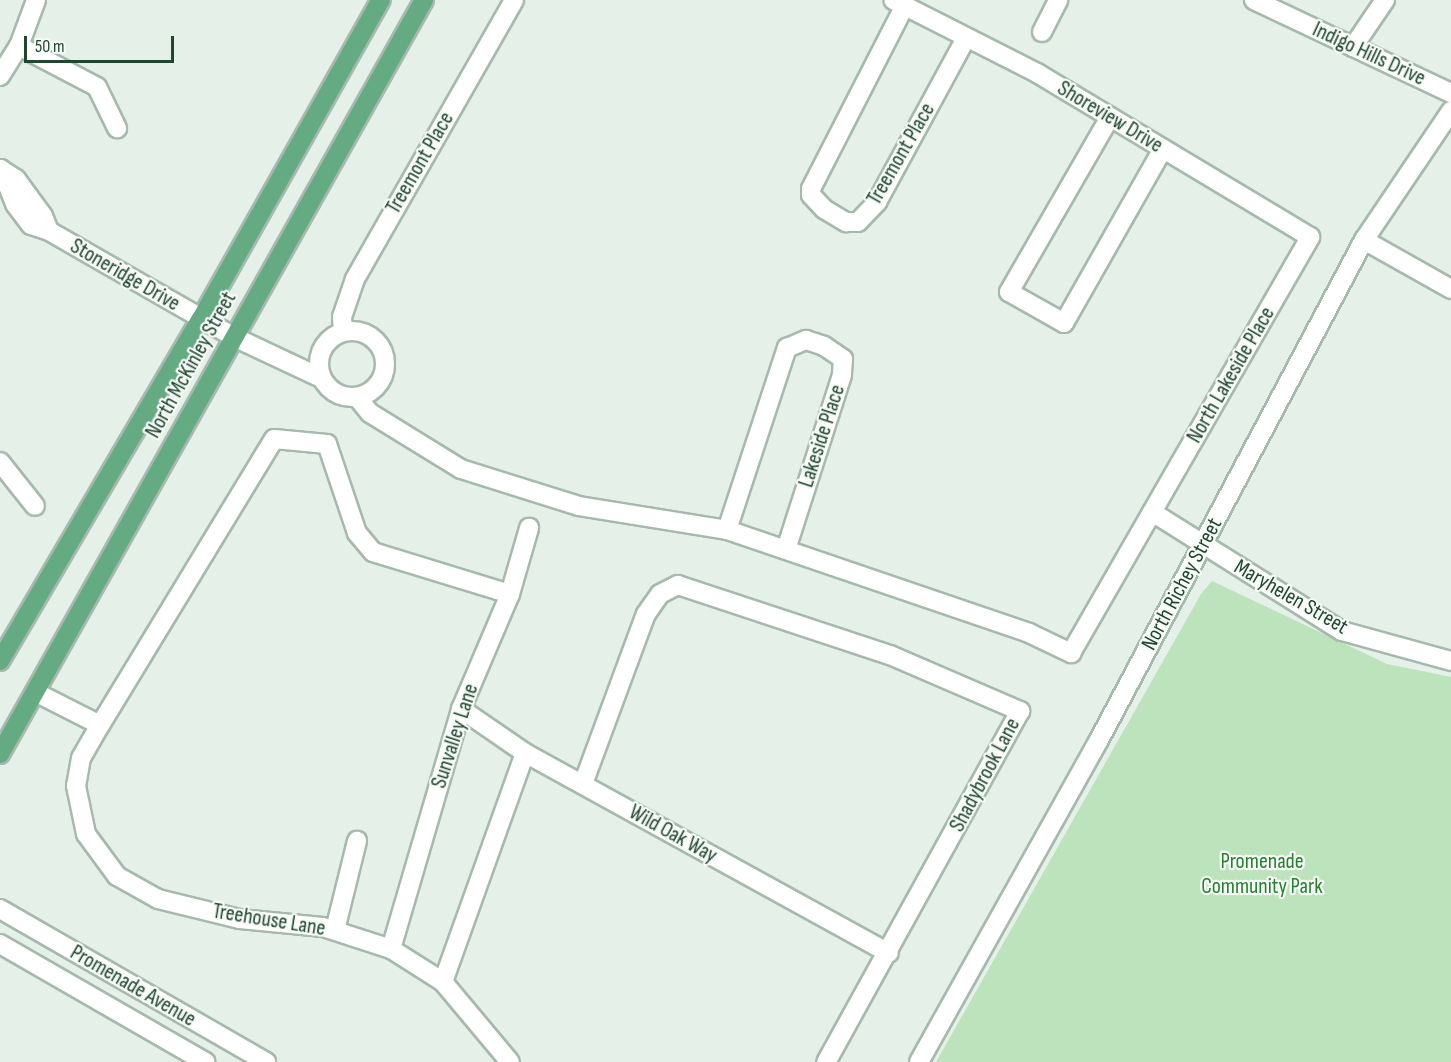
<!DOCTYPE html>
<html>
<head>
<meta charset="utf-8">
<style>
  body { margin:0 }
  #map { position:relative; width:1451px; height:1062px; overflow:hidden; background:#e5f0e8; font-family:"Sofia Sans Condensed",sans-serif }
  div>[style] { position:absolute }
  .green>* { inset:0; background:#bce3bb }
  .roads { filter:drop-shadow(2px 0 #a6b9ad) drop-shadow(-2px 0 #a6b9ad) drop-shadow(0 2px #a6b9ad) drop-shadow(0 -2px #a6b9ad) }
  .street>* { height:18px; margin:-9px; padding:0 9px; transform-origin:9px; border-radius:9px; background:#fff }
  .street>.ring { margin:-9px; padding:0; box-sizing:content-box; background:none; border:18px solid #fff; border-radius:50% }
  .secondary>* { height:18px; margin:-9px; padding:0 9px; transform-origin:9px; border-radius:9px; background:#fff }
  .primary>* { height:18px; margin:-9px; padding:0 9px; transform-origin:9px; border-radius:9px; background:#64ab83 }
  span { translate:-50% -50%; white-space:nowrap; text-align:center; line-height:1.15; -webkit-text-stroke:4.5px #f6fbf7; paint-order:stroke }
  .street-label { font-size:22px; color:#214530 }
  .park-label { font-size:22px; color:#25812d }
  .scale { position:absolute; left:24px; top:36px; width:150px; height:27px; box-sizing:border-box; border:3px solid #214530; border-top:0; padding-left:8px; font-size:18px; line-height:21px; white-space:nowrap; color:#214530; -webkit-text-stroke:4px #f6fbf7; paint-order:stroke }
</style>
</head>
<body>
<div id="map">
  <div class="green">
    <i style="clip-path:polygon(1212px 581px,1387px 664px,1451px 677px,1451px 1062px,936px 1062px,1201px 594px)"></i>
  </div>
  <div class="roads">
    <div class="street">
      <i style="left:1254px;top:0;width:218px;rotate:25.3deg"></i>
      <i style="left:904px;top:7px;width:204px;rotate:117.1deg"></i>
      <i style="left:811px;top:189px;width:6px;rotate:90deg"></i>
      <i style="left:811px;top:195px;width:19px;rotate:47deg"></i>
      <i style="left:824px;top:209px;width:26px;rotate:31deg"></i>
      <i style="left:846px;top:222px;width:12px"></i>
      <i style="left:858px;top:222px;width:28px;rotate:-46deg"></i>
      <i style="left:877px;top:202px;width:187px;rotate:-61.5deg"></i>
      <i style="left:1042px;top:32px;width:36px;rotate:-63deg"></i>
      <i style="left:19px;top:46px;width:88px;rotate:27.7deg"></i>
      <i style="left:97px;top:87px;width:46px;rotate:64deg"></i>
      <i style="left:1353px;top:47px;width:57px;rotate:-55.8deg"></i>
      <i style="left:0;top:76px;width:36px;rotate:-58deg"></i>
      <i style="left:19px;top:46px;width:49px;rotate:-69.7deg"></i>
      <i style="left:1110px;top:117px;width:202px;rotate:120deg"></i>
      <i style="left:1009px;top:292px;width:63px;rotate:29.4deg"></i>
      <i style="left:1064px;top:323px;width:200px;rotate:-60.4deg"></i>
      <i style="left:0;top:169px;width:19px;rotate:32deg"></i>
      <i style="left:16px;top:179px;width:46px;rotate:53.9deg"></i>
      <i style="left:43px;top:216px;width:16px;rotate:68deg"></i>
      <i style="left:1px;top:169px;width:38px;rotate:68deg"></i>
      <i style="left:15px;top:204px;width:26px;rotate:53deg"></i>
      <i style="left:31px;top:225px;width:19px;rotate:18deg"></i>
      <i style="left:49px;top:231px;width:213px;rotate:29.8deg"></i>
      <i style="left:234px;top:337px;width:96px;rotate:25.2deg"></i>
      <i style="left:1364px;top:240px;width:100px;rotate:29.4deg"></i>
      <i class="ring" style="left:319px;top:331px;width:48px;height:48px"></i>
      <i style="left:343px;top:332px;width:15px;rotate:-94deg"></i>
      <i style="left:342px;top:317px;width:40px;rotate:-71.1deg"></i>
      <i style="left:355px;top:279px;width:321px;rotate:-60.3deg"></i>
      <i style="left:357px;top:397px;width:21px;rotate:51deg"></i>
      <i style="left:370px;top:413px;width:107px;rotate:31.6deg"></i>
      <i style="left:461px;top:469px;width:124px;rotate:17.4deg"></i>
      <i style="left:579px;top:506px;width:150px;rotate:9.2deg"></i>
      <i style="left:727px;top:530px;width:319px;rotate:18.8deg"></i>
      <i style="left:1029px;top:633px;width:47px;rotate:25.5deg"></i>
      <i style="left:1071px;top:653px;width:480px;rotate:-60.1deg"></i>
      <i style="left:1310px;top:237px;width:318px;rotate:-149deg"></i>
      <i style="left:1037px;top:73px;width:161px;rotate:-153.1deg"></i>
      <i style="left:0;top:462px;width:56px;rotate:51.5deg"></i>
      <i style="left:1152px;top:512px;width:224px;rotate:32.1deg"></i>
      <i style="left:1342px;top:631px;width:113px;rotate:15.4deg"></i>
      <i style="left:727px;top:530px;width:192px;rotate:-71.8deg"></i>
      <i style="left:787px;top:348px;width:21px;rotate:-23deg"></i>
      <i style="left:806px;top:340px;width:19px;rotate:18deg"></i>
      <i style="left:824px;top:346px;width:23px;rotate:34deg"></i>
      <i style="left:843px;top:359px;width:16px;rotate:94deg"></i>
      <i style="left:842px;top:375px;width:183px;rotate:107.8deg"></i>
      <i style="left:510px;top:594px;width:143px;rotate:-163deg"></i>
      <i style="left:373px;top:552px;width:25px;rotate:-130deg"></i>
      <i style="left:357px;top:533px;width:94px;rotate:-108.6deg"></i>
      <i style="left:327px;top:444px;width:53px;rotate:-174.6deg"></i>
      <i style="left:274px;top:439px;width:335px;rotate:121.3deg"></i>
      <i style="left:100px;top:725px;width:38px;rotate:120deg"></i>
      <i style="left:81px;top:758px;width:28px;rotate:100deg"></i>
      <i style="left:76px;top:786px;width:49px;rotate:78.2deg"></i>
      <i style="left:86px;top:834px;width:52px;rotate:53.6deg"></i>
      <i style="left:117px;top:876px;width:47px;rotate:29.3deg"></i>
      <i style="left:158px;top:899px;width:84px;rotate:13.7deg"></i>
      <i style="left:240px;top:919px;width:83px;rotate:5.5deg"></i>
      <i style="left:323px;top:927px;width:71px;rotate:17.9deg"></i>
      <i style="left:391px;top:949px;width:62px;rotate:32.4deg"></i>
      <i style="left:443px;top:982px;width:104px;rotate:50.1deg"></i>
      <i style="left:35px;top:692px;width:73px;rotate:26.9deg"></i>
      <i style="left:461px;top:709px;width:78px;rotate:34.5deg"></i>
      <i style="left:525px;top:753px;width:415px;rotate:28.8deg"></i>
      <i style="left:583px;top:784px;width:181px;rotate:-69.7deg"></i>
      <i style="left:646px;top:614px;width:24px;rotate:-55deg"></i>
      <i style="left:660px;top:594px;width:20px;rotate:-27deg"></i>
      <i style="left:678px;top:585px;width:223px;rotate:18.3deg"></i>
      <i style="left:890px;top:655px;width:142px;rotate:23.3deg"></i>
      <i style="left:1020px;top:711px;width:401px;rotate:118.9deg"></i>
      <i style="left:335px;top:930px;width:92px;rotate:-76.1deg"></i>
      <i style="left:391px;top:949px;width:250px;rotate:-73.7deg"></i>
      <i style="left:461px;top:709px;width:125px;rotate:-66.9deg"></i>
      <i style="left:510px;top:594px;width:69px;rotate:-73.9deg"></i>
      <i style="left:443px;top:982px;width:243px;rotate:-70.3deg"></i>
      <i style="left:919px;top:1062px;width:369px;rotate:-60.8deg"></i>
      <i style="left:1099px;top:740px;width:566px;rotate:-62.08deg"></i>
      <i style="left:1364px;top:240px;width:156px;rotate:-56deg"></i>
    </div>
    <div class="secondary">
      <i style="left:0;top:909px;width:307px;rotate:29.9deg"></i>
      <i style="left:0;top:944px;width:237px;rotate:29.9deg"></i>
    </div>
    <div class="primary">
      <i style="left:0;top:661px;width:397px;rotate:-59.6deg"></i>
      <i style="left:201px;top:319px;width:366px;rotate:-60.6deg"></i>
      <i style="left:0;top:754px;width:865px;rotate:-60.65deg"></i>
    </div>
  </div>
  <div class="street-label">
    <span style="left:1369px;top:54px;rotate:25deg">Indigo Hills Drive</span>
    <span style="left:1110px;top:117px;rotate:31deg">Shoreview Drive</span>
    <span style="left:901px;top:154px;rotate:-60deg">Treemont Place</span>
    <span style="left:420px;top:163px;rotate:-60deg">Treemont Place</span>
    <span style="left:125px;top:275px;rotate:30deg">Stoneridge Drive</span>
    <span style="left:191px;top:365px;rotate:-61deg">North McKinley Street</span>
    <span style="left:1231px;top:375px;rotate:-60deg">North Lakeside Place</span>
    <span style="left:822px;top:436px;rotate:-72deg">Lakeside Place</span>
    <span style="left:1182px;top:584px;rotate:-62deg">North Richey Street</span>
    <span style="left:1291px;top:597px;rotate:30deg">Maryhelen Street</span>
    <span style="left:455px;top:736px;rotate:-72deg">Sunvalley Lane</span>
    <span style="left:985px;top:775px;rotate:-62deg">Shadybrook Lane</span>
    <span style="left:673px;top:834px;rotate:29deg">Wild Oak Way</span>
    <span style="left:269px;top:920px;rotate:9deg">Treehouse Lane</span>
    <span style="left:133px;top:986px;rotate:30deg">Promenade Avenue</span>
  </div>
  <div class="park-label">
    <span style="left:1262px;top:874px">Promenade<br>Community Park</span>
  </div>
  <div class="scale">50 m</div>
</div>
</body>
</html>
